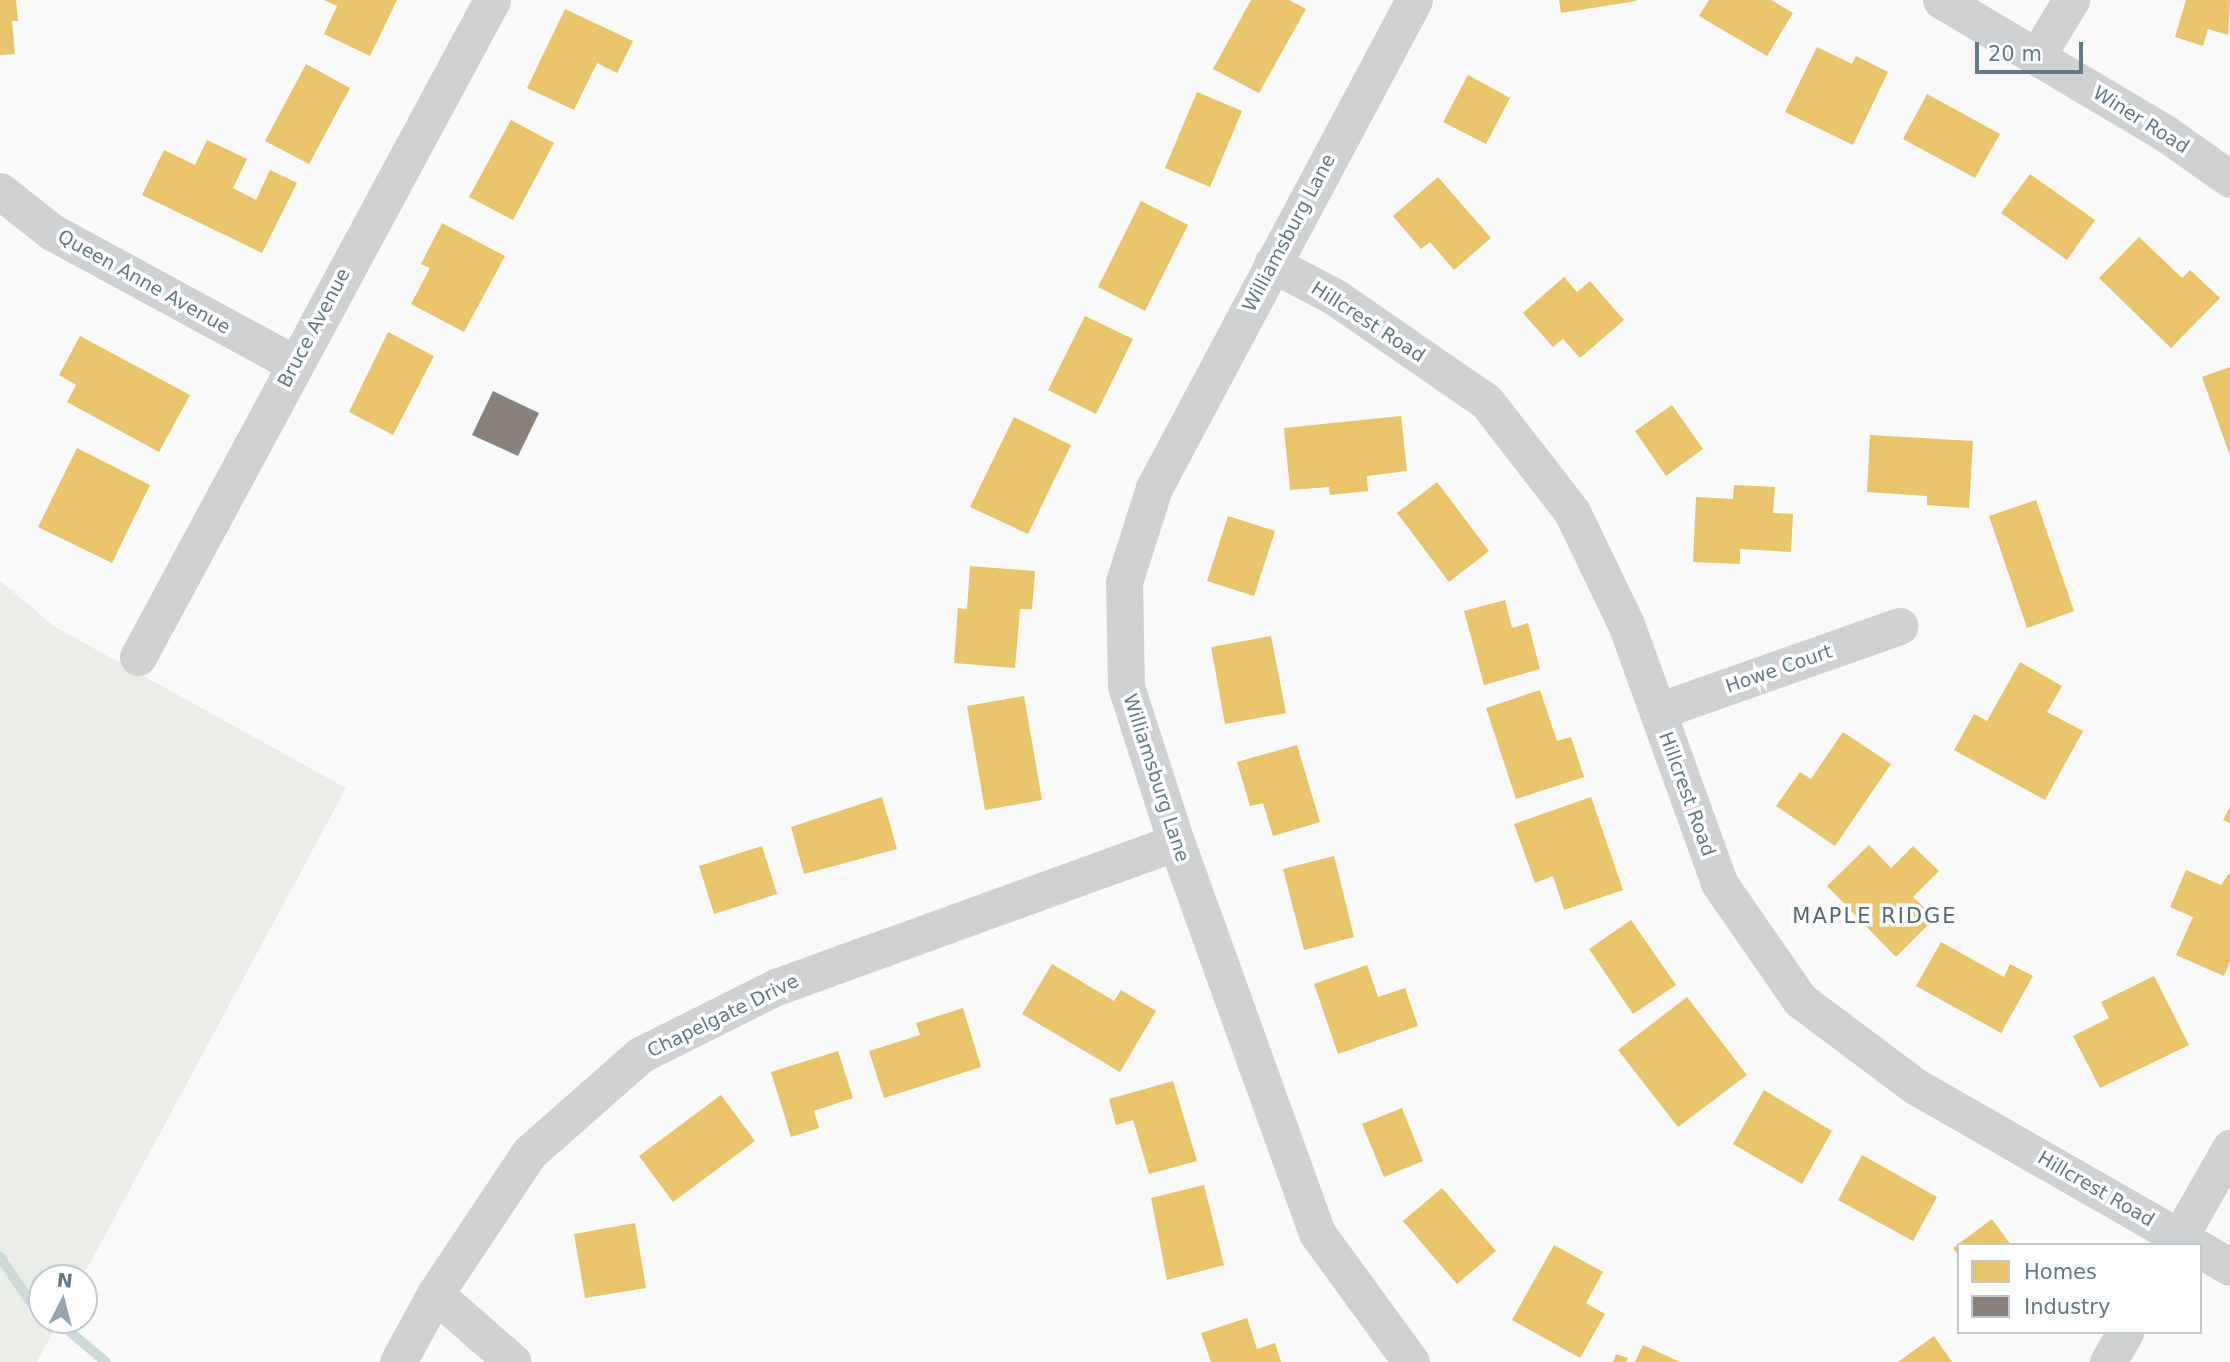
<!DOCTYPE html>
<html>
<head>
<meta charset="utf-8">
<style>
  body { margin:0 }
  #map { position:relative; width:2230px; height:1362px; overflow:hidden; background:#f9f9f9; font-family:"DejaVu Sans",sans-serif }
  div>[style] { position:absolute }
  .green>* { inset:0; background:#eaece7 }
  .homes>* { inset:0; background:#e9c46a }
  .industry>* { inset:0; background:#8a817c }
  .stream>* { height:10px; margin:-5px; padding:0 5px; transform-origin:5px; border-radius:5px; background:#ced9da }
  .minor>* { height:37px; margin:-18.5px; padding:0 18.5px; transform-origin:18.5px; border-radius:18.5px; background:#cfd1d2 }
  span { translate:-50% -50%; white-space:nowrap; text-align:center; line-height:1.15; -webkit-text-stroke:7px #fff; paint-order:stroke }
  .street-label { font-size:19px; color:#627a85 }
  .neighbourhood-label { font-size:21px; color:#55686f; letter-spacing:2px }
  .legend { position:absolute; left:1957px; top:1243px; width:245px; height:91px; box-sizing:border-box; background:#fff; border:2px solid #c0cace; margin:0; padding:9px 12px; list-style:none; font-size:21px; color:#627a85 }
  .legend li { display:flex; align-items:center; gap:14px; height:35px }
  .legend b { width:35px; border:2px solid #c0cace }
  .north { position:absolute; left:28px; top:1264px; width:70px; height:70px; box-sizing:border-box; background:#fff; border:2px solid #c0cace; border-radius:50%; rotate:6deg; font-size:19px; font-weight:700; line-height:28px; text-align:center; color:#627a85 }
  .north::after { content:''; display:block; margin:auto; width:24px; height:32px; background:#97a6ae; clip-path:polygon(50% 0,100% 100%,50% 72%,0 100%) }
  .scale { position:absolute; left:1975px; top:42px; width:108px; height:32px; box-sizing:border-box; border:4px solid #627a85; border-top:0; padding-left:9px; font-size:21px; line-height:24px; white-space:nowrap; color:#627a85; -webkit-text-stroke:5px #fff; paint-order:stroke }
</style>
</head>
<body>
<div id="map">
  <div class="green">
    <i style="clip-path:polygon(0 581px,55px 627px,346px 788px,82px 1278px,42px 1278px,42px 1320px,59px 1320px,37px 1362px,0 1362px)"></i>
  </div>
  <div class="homes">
    <i style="clip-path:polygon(0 0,16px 0,18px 21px,12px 21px,15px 54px,0 55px)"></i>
    <i style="clip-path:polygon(324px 0,397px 0,370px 56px,324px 34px,337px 6px)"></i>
    <i style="clip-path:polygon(1251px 0,1289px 0,1306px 9px,1259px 93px,1213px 69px)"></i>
    <i style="clip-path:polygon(1559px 0,1636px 0,1636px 1px,1561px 13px)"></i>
    <i style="clip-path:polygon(1709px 0,1771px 0,1793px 13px,1767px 56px,1699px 16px)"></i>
    <i style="clip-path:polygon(2186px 0,2230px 0,2228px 35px,2208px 29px,2203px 46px,2175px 37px)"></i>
    <i style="clip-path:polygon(565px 9px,633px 41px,617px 73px,597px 63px,574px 110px,527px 88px)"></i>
    <i style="clip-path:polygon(1817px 47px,1852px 64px,1856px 56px,1888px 72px,1853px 145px,1785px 112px)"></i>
    <i style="clip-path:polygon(306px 64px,350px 88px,309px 164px,265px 141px)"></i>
    <i style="clip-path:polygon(1468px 75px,1510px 98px,1486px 144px,1443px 122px)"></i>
    <i style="clip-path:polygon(1197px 92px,1242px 111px,1210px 187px,1165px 168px)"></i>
    <i style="clip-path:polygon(1927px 94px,2000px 134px,1975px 178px,1903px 139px)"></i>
    <i style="clip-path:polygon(511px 120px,554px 143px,513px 220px,469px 197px)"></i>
    <i style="clip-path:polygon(207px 140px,247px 159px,233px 188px,256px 200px,270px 170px,297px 183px,262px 253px,142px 195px,164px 150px,195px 165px)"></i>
    <i style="clip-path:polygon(2030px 174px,2095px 220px,2067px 260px,2001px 213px)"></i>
    <i style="clip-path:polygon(1438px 177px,1491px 238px,1454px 270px,1430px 242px,1421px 249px,1393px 216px)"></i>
    <i style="clip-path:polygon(1141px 201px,1188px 225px,1145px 311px,1098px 287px)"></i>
    <i style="clip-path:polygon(442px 223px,505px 256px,464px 332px,411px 304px,430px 268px,421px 264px)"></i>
    <i style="clip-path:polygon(2139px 237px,2182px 278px,2190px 270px,2220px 298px,2171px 348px,2099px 278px)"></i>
    <i style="clip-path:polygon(1564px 277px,1577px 292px,1590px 281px,1624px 320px,1580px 358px,1563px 339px,1553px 347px,1523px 313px)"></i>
    <i style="clip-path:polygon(1085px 316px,1133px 339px,1096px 414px,1048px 390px)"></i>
    <i style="clip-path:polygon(388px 332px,434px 356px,393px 435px,349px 412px)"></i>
    <i style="clip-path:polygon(80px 336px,190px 395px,159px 452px,67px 402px,76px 385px,59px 375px)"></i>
    <i style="clip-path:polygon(2230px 367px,2230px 456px,2202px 377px)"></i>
    <i style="clip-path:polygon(1672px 405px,1703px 449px,1666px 476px,1635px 431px)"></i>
    <i style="clip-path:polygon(1401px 416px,1407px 471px,1367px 476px,1368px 491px,1330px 495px,1329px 487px,1290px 490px,1284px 428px)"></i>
    <i style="clip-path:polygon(1014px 417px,1071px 445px,1028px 534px,970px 507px)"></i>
    <i style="clip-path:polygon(1870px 435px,1973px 441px,1969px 508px,1927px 505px,1927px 496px,1867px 492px)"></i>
    <i style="clip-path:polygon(77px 448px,150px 485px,112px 563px,38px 527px)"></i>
    <i style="clip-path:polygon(1437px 482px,1489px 551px,1449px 582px,1397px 513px)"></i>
    <i style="clip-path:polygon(1734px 485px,1775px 487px,1773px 513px,1793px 514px,1791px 552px,1740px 549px,1740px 564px,1693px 562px,1696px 497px,1733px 499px)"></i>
    <i style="clip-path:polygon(2036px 500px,2074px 611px,2027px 628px,1989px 516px)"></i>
    <i style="clip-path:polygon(1228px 516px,1275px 531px,1254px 596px,1207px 581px)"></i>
    <i style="clip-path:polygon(970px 566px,1035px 571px,1032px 609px,1020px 609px,1015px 668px,954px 663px,958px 608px,967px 609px)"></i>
    <i style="clip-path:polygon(1505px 600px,1512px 628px,1528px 623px,1540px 669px,1484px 685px,1464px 611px)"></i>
    <i style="clip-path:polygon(1271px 636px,1286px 713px,1225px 724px,1211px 647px)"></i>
    <i style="clip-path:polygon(2020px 662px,2062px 686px,2047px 712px,2083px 731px,2045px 800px,1954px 750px,1974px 714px,1987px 721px)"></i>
    <i style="clip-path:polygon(1540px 690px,1557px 741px,1571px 737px,1584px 777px,1516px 799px,1486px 708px)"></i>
    <i style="clip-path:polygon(1024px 696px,1042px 800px,985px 810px,967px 706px)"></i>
    <i style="clip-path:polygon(1843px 732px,1891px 764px,1835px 846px,1776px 806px,1800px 772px,1811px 779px)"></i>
    <i style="clip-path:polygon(1297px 745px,1320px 822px,1273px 836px,1263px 803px,1250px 806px,1237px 762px)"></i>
    <i style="clip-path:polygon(882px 797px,897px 849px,804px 874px,791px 827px)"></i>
    <i style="clip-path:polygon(1591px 797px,1623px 890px,1564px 910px,1553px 876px,1535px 883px,1514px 824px)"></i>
    <i style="clip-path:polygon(2230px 807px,2230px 823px,2223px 820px)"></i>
    <i style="clip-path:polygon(1869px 845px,1891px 868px,1913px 846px,1939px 871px,1913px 897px,1935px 918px,1896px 957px,1827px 886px)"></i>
    <i style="clip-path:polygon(762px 846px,777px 894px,714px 914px,699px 866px)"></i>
    <i style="clip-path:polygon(1334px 856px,1354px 937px,1304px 950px,1283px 869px)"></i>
    <i style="clip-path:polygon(2186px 870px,2221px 885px,2230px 872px,2230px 961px,2224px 976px,2176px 955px,2193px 917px,2170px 907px)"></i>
    <i style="clip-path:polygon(1631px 920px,1676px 985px,1633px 1014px,1589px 949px)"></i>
    <i style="clip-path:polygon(1941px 942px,2004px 977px,2010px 964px,2033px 976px,2001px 1033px,1916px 986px)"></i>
    <i style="clip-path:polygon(1052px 964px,1114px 1001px,1121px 990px,1156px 1011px,1120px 1072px,1022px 1014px)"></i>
    <i style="clip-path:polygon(1367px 965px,1378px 997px,1405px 988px,1418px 1026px,1338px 1054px,1314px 984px)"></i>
    <i style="clip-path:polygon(2154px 976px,2189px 1045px,2100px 1088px,2073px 1036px,2109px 1018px,2101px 1002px)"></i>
    <i style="clip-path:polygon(1687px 997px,1747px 1075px,1678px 1127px,1618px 1050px)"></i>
    <i style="clip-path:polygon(963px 1008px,981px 1067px,884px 1098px,869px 1051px,920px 1035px,916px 1023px)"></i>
    <i style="clip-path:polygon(838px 1051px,853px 1098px,814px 1111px,819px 1128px,791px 1137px,771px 1072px)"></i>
    <i style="clip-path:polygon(1173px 1081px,1197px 1161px,1149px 1174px,1133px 1120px,1116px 1125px,1109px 1099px)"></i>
    <i style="clip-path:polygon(1764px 1090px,1832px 1131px,1802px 1184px,1733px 1144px)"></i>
    <i style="clip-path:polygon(721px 1095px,755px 1141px,673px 1202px,639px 1156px)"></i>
    <i style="clip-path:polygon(1402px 1108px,1423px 1161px,1384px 1177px,1362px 1124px)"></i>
    <i style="clip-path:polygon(1862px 1155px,1937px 1197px,1913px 1241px,1838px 1200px)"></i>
    <i style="clip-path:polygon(1204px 1185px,1224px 1265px,1167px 1280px,1151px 1198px)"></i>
    <i style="clip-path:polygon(1442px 1188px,1496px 1251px,1457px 1284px,1403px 1221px)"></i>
    <i style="clip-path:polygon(1992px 1219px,2011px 1245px,1959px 1245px,1959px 1256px,1953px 1248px)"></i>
    <i style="clip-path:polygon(635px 1223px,646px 1288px,585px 1298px,574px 1234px)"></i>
    <i style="clip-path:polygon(1554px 1245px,1603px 1272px,1586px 1303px,1605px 1314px,1580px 1358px,1512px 1320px)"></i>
    <i style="clip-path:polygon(1247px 1318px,1257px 1349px,1275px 1343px,1281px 1362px,1211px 1362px,1201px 1333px)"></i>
    <i style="clip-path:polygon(1934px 1336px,1952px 1362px,1898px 1362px)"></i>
    <i style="clip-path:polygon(1643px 1345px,1680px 1362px,1635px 1362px)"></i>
    <i style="clip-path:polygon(1616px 1354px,1628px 1358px,1626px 1362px,1613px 1362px)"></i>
  </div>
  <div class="industry">
    <i style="clip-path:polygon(493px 391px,539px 413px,518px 456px,472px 435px)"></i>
  </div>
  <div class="stream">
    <i style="left:0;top:1257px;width:52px;rotate:56deg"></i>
    <i style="left:29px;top:1300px;width:16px;rotate:38deg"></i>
    <i style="left:56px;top:1320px;width:65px;rotate:40deg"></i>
  </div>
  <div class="minor">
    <i style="left:1941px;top:0;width:261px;rotate:30.7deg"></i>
    <i style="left:2165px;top:133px;width:80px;rotate:35.3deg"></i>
    <i style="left:2037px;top:56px;width:66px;rotate:-58.7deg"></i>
    <i style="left:0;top:191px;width:66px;rotate:38.3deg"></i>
    <i style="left:52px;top:232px;width:277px;rotate:28.5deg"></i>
    <i style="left:1272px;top:264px;width:71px;rotate:27.6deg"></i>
    <i style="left:1335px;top:297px;width:183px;rotate:34.6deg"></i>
    <i style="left:1486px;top:401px;width:140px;rotate:52.2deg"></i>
    <i style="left:1572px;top:512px;width:124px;rotate:64.3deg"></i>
    <i style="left:1626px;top:624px;width:275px;rotate:70.2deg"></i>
    <i style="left:1719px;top:883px;width:142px;rotate:55.3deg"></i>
    <i style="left:1800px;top:1000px;width:144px;rotate:36.8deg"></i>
    <i style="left:1915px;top:1086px;width:320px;rotate:29.8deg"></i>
    <i style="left:138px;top:657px;width:746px;rotate:-61.68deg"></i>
    <i style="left:1658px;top:711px;width:256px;rotate:-19.4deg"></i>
    <i style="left:2175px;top:1245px;width:112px;rotate:-60.4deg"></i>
    <i style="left:2200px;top:1249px;width:35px;rotate:31deg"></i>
    <i style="left:435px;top:1294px;width:103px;rotate:41.1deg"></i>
    <i style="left:398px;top:1362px;width:77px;rotate:-61.4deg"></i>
    <i style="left:435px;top:1294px;width:169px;rotate:-56.3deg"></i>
    <i style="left:529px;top:1153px;width:148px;rotate:-41.4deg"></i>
    <i style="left:640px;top:1055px;width:152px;rotate:-26.6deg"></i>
    <i style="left:776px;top:987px;width:425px;rotate:-19.9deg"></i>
    <i style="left:1411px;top:1362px;width:160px;rotate:-126.1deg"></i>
    <i style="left:1317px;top:1233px;width:416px;rotate:-109.8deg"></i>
    <i style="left:1176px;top:842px;width:164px;rotate:-107.8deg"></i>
    <i style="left:1126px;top:686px;width:104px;rotate:-91.1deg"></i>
    <i style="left:1124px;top:582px;width:99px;rotate:-72.3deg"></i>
    <i style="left:1154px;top:488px;width:553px;rotate:-61.95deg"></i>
    <i style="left:2108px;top:1362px;width:34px;rotate:-60deg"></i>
  </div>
  <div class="street-label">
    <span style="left:2141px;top:120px;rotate:32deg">Winer Road</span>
    <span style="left:1289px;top:233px;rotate:-62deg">Williamsburg Lane</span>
    <span style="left:144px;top:282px;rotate:29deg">Queen Anne Avenue</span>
    <span style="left:1368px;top:322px;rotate:33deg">Hillcrest Road</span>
    <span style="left:314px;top:328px;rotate:-62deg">Bruce Avenue</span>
    <span style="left:1779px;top:669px;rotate:-19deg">Howe Court</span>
    <span style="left:1156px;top:778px;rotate:72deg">Williamsburg Lane</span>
    <span style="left:1687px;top:794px;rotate:70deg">Hillcrest Road</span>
    <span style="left:723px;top:1016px;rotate:-26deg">Chapelgate Drive</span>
    <span style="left:2096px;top:1189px;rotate:30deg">Hillcrest Road</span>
  </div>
  <div class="neighbourhood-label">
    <span style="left:1875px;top:916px">MAPLE RIDGE</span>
  </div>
  <ul class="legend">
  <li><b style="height:19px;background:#e9c46a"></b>Homes</li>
  <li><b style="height:19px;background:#8a817c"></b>Industry</li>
  </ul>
  <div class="north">N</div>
  <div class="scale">20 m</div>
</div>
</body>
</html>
